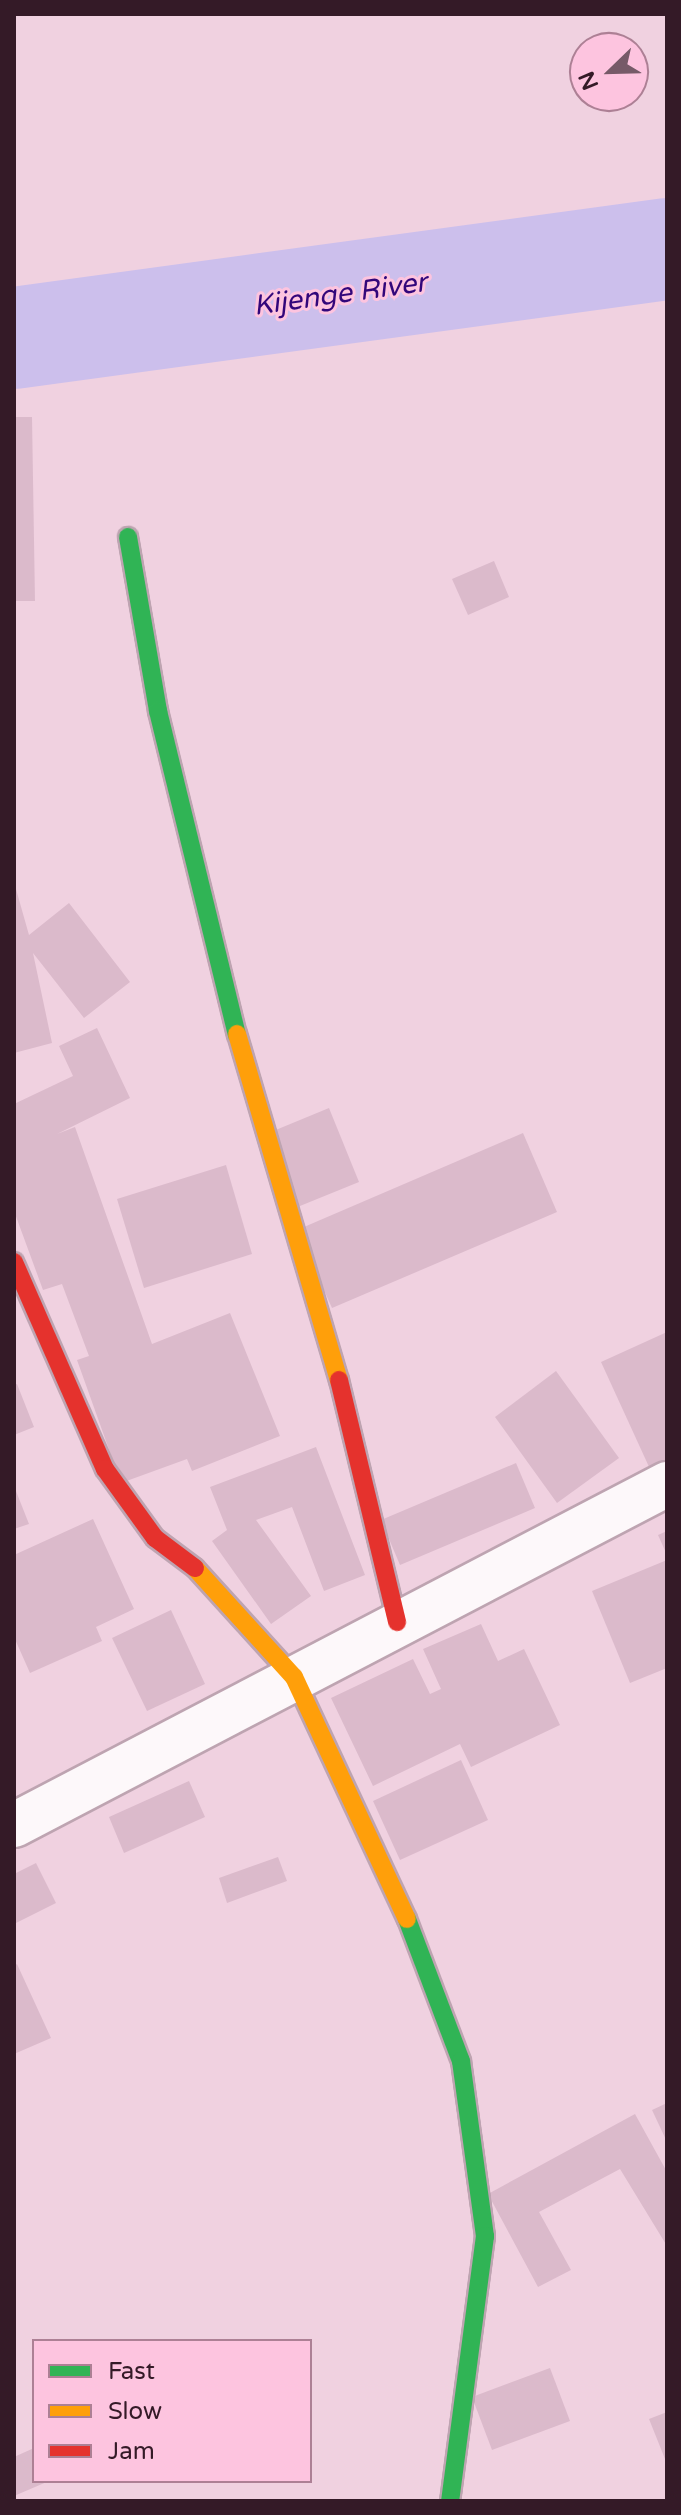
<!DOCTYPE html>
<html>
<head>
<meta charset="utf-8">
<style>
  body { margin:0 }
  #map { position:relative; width:681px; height:2515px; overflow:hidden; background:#f0d1e0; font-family:"Varela Round",sans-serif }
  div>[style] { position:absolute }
  .river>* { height:102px; margin:-51px; padding:0 51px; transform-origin:51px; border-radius:51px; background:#ccbfec }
  .building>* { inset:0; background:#dbbacb }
  .roads { filter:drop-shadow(2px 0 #bea4b1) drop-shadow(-2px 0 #bea4b1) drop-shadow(0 2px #bea4b1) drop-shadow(0 -2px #bea4b1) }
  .street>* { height:44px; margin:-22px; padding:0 22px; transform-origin:22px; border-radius:22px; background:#fdf8fa }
  .fast>* { height:18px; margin:-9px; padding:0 9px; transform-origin:9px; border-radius:9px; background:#30b455 }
  .slow>* { height:18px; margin:-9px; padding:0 9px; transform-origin:9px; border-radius:9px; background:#ff9f0a }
  .jam>* { height:18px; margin:-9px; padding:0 9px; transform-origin:9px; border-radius:9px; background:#e5322d }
  span { translate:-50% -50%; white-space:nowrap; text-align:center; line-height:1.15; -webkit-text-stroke:6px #fdc4df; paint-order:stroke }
  .water-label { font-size:28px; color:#32067a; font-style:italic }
  .frame { position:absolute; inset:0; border:16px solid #341a27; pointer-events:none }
  .legend { position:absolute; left:32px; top:2339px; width:280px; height:144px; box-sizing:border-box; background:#fdc4df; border:2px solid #ad8095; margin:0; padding:10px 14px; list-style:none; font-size:24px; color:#341a27 }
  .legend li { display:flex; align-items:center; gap:16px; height:40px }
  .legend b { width:40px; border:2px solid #ad8095 }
  .north { position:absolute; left:569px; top:32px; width:80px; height:80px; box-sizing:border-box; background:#fdc4df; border:2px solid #ad8095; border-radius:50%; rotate:247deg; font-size:22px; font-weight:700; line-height:32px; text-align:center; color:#341a27 }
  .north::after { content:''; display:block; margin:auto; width:28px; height:36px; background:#765a68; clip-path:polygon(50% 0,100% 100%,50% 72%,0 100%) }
</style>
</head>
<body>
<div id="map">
  <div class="river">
    <i style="left:14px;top:338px;width:659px;rotate:-7.76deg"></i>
  </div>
  <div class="building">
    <i style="clip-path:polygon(14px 417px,32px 417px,35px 601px,14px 601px)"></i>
    <i style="clip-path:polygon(494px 561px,509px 597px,468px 615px,452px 579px)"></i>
    <i style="clip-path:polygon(14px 882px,29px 935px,69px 903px,130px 982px,84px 1018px,33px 953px,52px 1043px,14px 1053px)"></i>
    <i style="clip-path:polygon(97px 1028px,130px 1098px,57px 1134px,75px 1127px,152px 1344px,230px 1313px,280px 1436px,192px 1471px,187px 1459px,121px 1483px,77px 1360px,89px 1356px,62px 1284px,43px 1290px,14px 1211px,14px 1104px,73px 1076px,59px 1046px)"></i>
    <i style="clip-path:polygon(329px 1108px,359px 1182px,295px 1208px,266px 1134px)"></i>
    <i style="clip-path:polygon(523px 1133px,557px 1212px,332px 1308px,297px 1230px)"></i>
    <i style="clip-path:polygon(226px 1165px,252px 1254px,144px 1288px,117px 1199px)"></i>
    <i style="clip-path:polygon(667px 1332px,667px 1461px,650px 1469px,601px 1362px)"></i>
    <i style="clip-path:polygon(556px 1371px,619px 1458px,557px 1503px,495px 1417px)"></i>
    <i style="clip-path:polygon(17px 1384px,34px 1427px,14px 1435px,14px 1385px)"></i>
    <i style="clip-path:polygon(316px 1447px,365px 1575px,324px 1591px,292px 1507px,256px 1520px,311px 1596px,271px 1624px,212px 1541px,227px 1530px,210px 1487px)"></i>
    <i style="clip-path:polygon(516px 1463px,535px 1508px,400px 1565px,381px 1520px)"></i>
    <i style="clip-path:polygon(14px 1486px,29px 1524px,14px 1529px)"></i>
    <i style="clip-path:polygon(93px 1519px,134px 1609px,96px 1627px,102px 1641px,30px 1673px,14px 1637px,14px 1555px)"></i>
    <i style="clip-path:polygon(667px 1531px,667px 1555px,658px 1535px)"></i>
    <i style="clip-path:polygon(667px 1560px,667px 1668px,630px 1683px,592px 1591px)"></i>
    <i style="clip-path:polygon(171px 1610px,205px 1684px,147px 1711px,112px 1638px)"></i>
    <i style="clip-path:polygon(481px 1624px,498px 1661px,524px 1649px,560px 1725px,471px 1767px,460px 1744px,373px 1786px,331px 1698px,413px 1659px,430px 1694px,441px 1689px,423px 1649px)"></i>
    <i style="clip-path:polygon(461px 1760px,488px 1820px,400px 1860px,373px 1801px)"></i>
    <i style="clip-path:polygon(189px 1781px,205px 1817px,124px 1853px,109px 1817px)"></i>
    <i style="clip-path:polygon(278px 1857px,287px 1881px,227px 1903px,219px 1878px)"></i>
    <i style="clip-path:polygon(36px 1863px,56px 1903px,14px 1924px,14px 1874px)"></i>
    <i style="clip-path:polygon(17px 1964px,51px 2038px,14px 2054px,14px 1966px)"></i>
    <i style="clip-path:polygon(667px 2103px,667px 2142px,652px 2110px)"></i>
    <i style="clip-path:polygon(635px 2114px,667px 2172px,667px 2246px,620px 2169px,539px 2212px,571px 2270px,538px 2287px,488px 2194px)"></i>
    <i style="clip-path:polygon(550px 2368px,570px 2421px,492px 2450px,472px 2397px)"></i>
    <i style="clip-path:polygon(667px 2412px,667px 2464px,649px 2419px)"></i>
    <i style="clip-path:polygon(34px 2448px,34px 2481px,49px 2481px,14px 2496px,14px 2457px)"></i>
  </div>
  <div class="roads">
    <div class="street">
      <i style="left:14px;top:1825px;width:737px;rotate:-27.57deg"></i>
    </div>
    <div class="fast">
      <i style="left:128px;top:537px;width:177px;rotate:80.2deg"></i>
      <i style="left:158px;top:711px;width:333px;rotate:76.3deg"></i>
      <i style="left:407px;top:1919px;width:152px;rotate:69.2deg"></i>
      <i style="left:461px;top:2061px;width:177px;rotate:82.2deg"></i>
      <i style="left:485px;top:2236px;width:267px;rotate:97.5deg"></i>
    </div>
    <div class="slow">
      <i style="left:237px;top:1034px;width:361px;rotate:73.6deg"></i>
      <i style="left:195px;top:1568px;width:147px;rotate:47.8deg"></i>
      <i style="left:294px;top:1677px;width:267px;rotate:65deg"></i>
    </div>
    <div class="jam">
      <i style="left:14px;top:1262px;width:226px;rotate:66.3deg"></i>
      <i style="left:105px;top:1469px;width:85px;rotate:54.1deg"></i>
      <i style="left:155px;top:1538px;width:50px;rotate:36.9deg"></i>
      <i style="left:339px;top:1380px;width:249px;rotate:76.5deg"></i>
    </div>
  </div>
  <div class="water-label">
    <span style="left:340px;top:294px;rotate:-8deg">Kijenge River</span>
  </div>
  <div class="frame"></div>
  <ul class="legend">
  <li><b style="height:10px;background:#30b455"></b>Fast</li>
  <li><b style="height:10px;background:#ff9f0a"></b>Slow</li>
  <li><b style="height:10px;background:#e5322d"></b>Jam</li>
  </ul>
  <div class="north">N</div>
</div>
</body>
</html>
